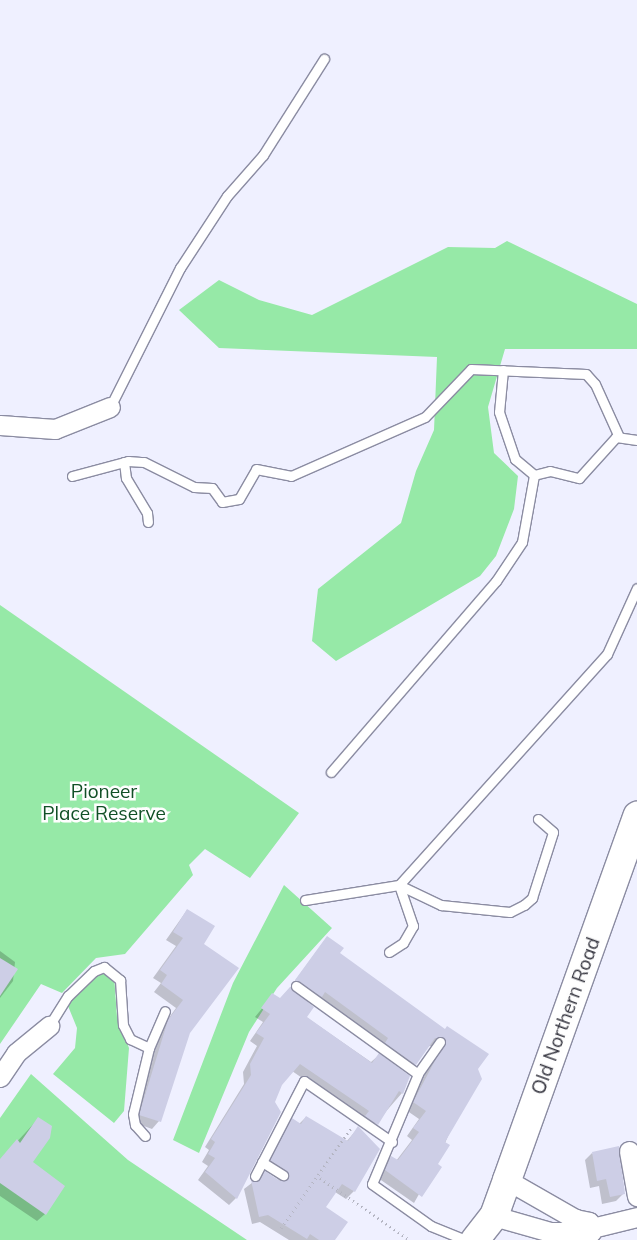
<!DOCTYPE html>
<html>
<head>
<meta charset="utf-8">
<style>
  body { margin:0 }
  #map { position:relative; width:637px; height:1240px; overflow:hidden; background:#eff0ff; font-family:Mulish,sans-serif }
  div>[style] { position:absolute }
  .green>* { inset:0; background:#96e9a7 }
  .shadow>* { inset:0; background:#0003 }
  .building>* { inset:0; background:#cdcee6 }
  .path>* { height:3px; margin-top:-1.5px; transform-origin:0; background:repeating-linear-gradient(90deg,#b4b5c2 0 1px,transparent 0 5px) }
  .roads { filter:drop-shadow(1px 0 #8b8ca2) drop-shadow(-1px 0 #8b8ca2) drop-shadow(0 1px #8b8ca2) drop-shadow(0 -1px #8b8ca2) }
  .lane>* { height:9px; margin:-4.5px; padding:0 4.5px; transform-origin:4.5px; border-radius:4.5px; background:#fff }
  .street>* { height:19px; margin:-9.5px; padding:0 9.5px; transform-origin:9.5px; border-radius:9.5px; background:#fff }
  .primary>* { height:28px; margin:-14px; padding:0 14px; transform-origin:14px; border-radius:14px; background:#fff }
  span { translate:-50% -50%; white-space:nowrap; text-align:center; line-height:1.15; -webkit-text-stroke:5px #fefefe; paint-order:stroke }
  .park-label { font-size:19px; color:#115026 }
  .street-label { font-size:19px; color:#363640 }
</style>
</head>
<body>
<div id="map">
  <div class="green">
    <i style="clip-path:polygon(507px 241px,637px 304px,637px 349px,505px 349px,488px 407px,494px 453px,518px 476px,514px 509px,496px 556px,480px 576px,336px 661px,312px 641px,318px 589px,401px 523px,416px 471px,434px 430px,437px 357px,219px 348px,179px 310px,219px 280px,259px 300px,312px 315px,448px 247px,495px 248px)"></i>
    <i style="clip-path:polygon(0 605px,299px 813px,250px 878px,205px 849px,189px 865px,193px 875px,125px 954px,96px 958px,62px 993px,41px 984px,0 1044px)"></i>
    <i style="clip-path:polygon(284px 885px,332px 928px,277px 988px,249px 1032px,199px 1153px,173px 1140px,233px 983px)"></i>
    <i style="clip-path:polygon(90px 971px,114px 975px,117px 1017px,129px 1048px,124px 1111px,114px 1123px,53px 1074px,75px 1048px,77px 1028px,68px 1006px)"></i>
    <i style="clip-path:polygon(31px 1074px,128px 1160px,247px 1240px,0 1240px,0 1118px)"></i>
  </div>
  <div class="shadow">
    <i style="clip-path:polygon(187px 910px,202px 944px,189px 1032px,159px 1121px,152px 1129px,133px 1122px,161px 1029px,176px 1008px,154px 992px,161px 983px,153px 978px,176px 946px,166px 940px)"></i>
    <i style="clip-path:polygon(327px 937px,338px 954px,444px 1030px,477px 1069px,436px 1164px,414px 1203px,378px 1178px,383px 1165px,391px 1157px,396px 1161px,412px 1140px,407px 1136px,419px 1119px,406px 1110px,439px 1047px,429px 1046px,408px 1072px,305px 998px,306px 1017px,371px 1062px,379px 1055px,409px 1077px,402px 1093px,369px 1131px,362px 1119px,292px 1071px,281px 1085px,236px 1198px,229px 1205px,198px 1180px,208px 1166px,202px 1162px,209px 1150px,205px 1147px,244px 1084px,243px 1072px,257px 1046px,250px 1041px,263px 1022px,255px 1017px,273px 995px,279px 1000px,289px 989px)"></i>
    <i style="clip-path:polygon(0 951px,15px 962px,13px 981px,0 998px)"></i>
    <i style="clip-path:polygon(306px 1117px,346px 1142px,358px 1128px,378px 1149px,354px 1191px,346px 1199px,335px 1192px,324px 1208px,334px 1240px,289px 1240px,260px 1222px,252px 1224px,244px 1189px,265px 1173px,281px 1182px,264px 1168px,284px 1127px,292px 1120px,299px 1124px)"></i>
    <i style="clip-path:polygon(38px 1119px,32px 1163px,45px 1214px,37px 1221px,0 1196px,0 1160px)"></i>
    <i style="clip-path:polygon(592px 1153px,624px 1193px,616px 1201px,602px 1204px,599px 1186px,590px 1188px,585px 1160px)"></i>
  </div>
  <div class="building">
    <i style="clip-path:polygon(187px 909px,215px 926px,204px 944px,239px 968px,190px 1033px,161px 1122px,139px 1115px,168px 1020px,183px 1000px,161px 984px,167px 975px,160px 970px,183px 938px,173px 932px)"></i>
    <i style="clip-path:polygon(327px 936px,344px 948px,340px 953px,445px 1029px,447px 1026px,489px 1054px,478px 1069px,482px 1079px,445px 1142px,450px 1145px,438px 1164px,442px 1167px,422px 1197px,385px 1170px,391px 1156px,398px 1160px,419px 1132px,413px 1128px,426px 1111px,413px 1102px,446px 1040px,435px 1038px,416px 1065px,385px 1043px,388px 1038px,325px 992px,322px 997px,295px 980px)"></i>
    <i style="clip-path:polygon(0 958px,18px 969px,0 996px)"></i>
    <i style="clip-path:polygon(290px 987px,314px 1007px,307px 1017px,372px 1063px,379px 1053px,410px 1076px,403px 1094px,399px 1091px,378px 1125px,365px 1116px,369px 1111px,300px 1064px,282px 1085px,275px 1102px,281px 1112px,237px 1199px,205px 1172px,215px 1158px,208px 1154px,215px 1142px,211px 1139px,251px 1075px,250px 1064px,264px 1038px,256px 1033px,270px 1014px,261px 1008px,272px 993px,280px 998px)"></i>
    <i style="clip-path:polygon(306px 1116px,348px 1141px,358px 1126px,380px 1149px,355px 1192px,342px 1184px,326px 1207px,348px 1222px,335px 1240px,319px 1240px,310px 1234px,307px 1239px,268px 1215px,259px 1217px,251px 1180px,259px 1181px,265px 1171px,280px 1181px,288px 1179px,288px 1172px,270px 1160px,292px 1118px,301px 1124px)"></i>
    <i style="clip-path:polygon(38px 1117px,52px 1126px,50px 1138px,33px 1162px,65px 1186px,46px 1215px,0 1183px,0 1159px,17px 1139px,20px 1143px)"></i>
    <i style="clip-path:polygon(619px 1146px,625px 1194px,610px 1197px,606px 1179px,597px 1181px,592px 1152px)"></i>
  </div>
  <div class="path">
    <i style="left:320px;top:1178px;width:109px;rotate:34.6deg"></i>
    <i style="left:281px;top:1228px;width:122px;rotate:-55deg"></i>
  </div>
  <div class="roads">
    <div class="lane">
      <i style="left:503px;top:370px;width:42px;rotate:95.4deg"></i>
      <i style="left:499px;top:412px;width:50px;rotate:71.2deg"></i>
      <i style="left:515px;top:459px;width:25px;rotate:40deg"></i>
      <i style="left:534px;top:475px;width:16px;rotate:-14deg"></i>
      <i style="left:550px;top:471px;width:30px;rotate:14deg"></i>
      <i style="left:579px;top:478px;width:55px;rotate:-47.9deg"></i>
      <i style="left:616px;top:437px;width:21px;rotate:8deg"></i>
      <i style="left:110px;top:407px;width:156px;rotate:-63.3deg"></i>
      <i style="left:180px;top:268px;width:86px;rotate:-56.9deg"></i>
      <i style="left:227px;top:196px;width:55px;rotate:-48.7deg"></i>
      <i style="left:263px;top:155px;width:114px;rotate:-57.6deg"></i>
      <i style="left:124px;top:462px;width:16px;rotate:83deg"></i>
      <i style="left:126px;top:478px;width:41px;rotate:59deg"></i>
      <i style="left:147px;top:513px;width:9px;rotate:84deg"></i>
      <i style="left:72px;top:476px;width:58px;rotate:-15deg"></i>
      <i style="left:128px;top:461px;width:16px;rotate:4deg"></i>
      <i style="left:144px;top:462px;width:56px;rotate:26.6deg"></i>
      <i style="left:194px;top:487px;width:18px;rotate:3deg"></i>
      <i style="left:212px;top:488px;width:17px;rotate:54deg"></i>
      <i style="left:222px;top:502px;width:17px;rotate:-10deg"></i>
      <i style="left:239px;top:499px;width:34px;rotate:-60deg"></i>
      <i style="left:256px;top:469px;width:36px;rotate:11deg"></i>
      <i style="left:291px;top:476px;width:146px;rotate:-23.8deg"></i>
      <i style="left:425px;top:417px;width:66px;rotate:-46.2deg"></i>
      <i style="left:471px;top:369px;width:115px;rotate:2.5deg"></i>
      <i style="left:586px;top:374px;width:13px;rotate:48deg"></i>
      <i style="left:595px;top:384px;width:58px;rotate:65.6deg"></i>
      <i style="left:331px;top:772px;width:252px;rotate:-49.2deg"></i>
      <i style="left:496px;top:581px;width:47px;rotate:-56.3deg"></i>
      <i style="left:522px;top:542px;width:68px;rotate:-79.8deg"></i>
      <i style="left:305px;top:900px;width:95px;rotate:-9.1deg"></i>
      <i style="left:399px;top:885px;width:311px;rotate:-48deg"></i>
      <i style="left:607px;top:654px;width:72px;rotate:-65.6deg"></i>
      <i style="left:389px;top:952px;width:17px;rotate:-33deg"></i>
      <i style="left:403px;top:943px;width:20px;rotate:-60deg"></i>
      <i style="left:413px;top:926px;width:43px;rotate:-108.9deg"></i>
      <i style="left:399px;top:885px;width:47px;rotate:25.5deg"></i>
      <i style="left:441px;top:905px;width:69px;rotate:5.8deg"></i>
      <i style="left:510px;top:912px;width:16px;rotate:-27deg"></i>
      <i style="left:524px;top:905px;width:11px;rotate:-41deg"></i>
      <i style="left:532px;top:898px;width:69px;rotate:-72.3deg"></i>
      <i style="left:553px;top:832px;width:20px;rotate:-139deg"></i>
      <i style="left:296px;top:986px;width:150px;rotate:35.8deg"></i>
      <i style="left:49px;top:1026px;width:36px;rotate:-58deg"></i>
      <i style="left:68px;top:996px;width:36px;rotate:-44deg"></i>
      <i style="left:94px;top:971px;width:11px;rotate:-22deg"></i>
      <i style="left:104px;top:967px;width:21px;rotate:39deg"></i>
      <i style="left:120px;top:980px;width:45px;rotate:86.2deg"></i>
      <i style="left:123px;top:1025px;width:16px;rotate:63deg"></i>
      <i style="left:130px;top:1039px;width:21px;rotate:25deg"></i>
      <i style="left:149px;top:1048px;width:40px;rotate:-66.6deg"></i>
      <i style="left:440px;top:1042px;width:39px;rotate:125deg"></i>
      <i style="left:418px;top:1074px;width:119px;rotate:112.7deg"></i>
      <i style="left:372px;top:1184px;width:72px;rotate:35.4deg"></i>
      <i style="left:431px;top:1226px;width:38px;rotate:22deg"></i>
      <i style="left:145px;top:1136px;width:15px;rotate:-132deg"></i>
      <i style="left:135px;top:1125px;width:11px;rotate:-100deg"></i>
      <i style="left:133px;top:1114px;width:68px;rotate:-76.4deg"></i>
      <i style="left:262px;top:1162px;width:25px;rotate:32deg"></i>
      <i style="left:255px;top:1176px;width:107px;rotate:-62.7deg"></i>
      <i style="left:304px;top:1081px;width:107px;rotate:34.7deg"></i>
    </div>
    <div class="street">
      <i style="left:0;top:425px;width:55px;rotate:4.2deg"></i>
      <i style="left:55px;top:429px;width:59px;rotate:-21.8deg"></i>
      <i style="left:0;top:1077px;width:29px;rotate:-56deg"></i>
      <i style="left:16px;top:1053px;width:43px;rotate:-39.3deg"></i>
      <i style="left:629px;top:1151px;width:46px;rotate:79.9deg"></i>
      <i style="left:507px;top:1180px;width:78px;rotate:29.8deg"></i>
      <i style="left:494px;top:1216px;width:58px;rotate:15.9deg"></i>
      <i style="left:550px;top:1232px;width:20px"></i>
      <i style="left:592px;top:1228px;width:46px;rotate:-13.7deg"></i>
      <i style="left:569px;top:1229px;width:12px;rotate:-59deg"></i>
      <i style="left:575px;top:1219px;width:14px;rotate:12deg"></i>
      <i style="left:589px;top:1222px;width:10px;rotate:79deg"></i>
      <i style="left:591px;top:1232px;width:12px;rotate:138deg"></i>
    </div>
    <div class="primary">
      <i style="left:475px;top:1240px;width:31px;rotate:-52deg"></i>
      <i style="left:494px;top:1216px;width:38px;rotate:-70deg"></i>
      <i style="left:507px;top:1180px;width:387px;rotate:-70.3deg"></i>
    </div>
  </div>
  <div class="park-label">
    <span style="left:104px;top:803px">Pioneer<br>Place Reserve</span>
  </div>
  <div class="street-label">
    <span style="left:566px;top:1016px;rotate:-70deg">Old Northern Road</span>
  </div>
</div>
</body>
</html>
